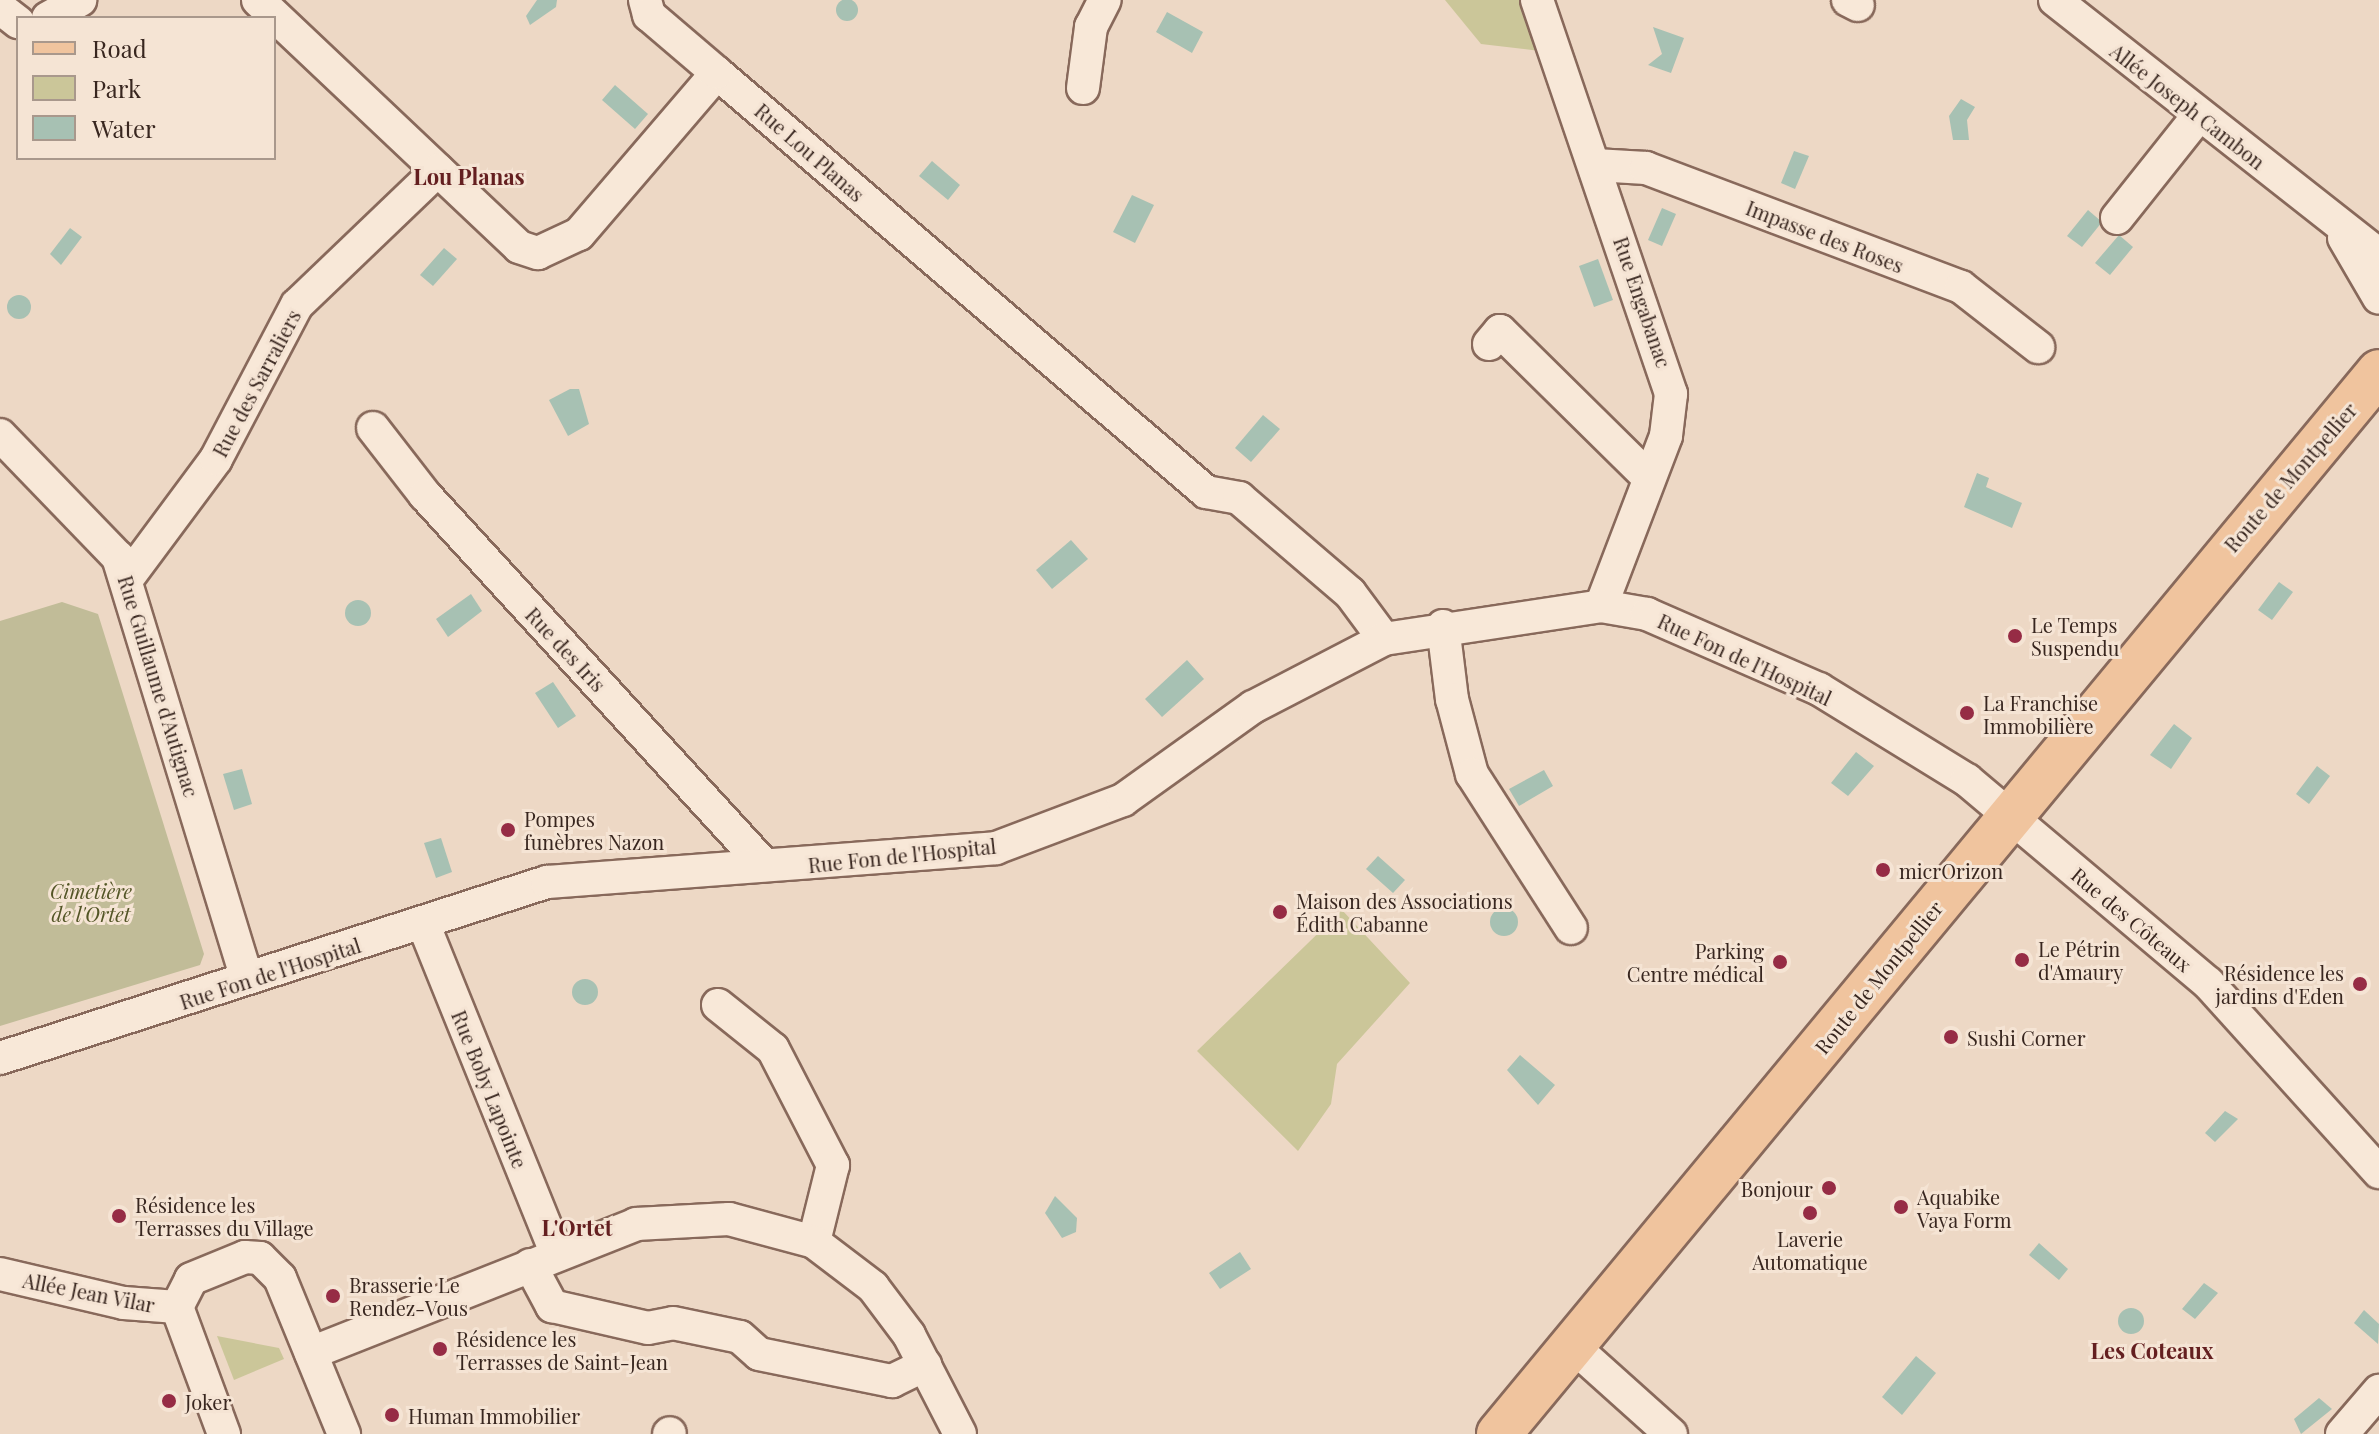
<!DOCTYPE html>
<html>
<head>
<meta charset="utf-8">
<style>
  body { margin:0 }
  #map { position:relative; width:2379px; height:1434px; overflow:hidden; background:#edd8c5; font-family:"Playfair Display",serif }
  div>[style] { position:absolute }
  .green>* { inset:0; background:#cbc699 }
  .cemetery>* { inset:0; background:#c1bc98 }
  .water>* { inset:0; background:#a7c1b3 }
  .round { border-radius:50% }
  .roads { filter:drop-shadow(2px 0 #88695b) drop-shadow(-2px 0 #88695b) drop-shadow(0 2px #88695b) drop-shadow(0 -2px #88695b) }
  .street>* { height:32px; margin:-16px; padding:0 16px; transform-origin:16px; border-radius:16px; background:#f8e8d8 }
  .primary>* { height:44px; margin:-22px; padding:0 22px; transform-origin:22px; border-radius:22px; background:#f0c49e }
  .dots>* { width:22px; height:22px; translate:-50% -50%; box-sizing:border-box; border:4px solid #f5e4d4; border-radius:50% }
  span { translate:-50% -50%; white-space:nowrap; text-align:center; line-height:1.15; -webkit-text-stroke:6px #f5e4d4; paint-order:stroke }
  .street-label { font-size:20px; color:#38261f }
  .poi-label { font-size:20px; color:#38261f }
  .left { translate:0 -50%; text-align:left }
  .right { translate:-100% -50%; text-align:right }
  .park-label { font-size:20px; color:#535526; font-style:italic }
  .neighbourhood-label { font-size:22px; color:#641f20; font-weight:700 }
  .legend { position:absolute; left:16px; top:16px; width:260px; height:144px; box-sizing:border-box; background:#f5e4d4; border:2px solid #a9988c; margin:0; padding:10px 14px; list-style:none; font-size:24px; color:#38261f }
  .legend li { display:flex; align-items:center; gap:16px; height:40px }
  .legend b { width:40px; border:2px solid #a9988c }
</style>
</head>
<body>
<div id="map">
  <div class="green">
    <i style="clip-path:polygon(1445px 0,1524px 0,1540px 51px,1481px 44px)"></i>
    <i style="clip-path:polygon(1342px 910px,1410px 983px,1337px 1064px,1331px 1104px,1298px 1151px,1197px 1051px)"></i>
    <i style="clip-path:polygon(217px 1336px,279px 1348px,284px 1359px,234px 1380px)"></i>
  </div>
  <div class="cemetery">
    <i style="clip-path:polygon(62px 602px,98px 614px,204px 954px,200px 965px,0 1026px,0 621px)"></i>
  </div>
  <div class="water">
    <i class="round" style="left:836px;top:-1px;width:22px;height:22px"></i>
    <i style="clip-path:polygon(537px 0,557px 0,556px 7px,530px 25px,526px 16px)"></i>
    <i style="clip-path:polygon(1167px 12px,1203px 32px,1192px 53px,1156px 32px)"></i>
    <i style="clip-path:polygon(1653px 27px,1684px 38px,1671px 73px,1648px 65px,1662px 54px)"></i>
    <i style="clip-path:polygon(615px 85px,648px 114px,635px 129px,602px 100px)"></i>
    <i style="clip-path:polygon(1961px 99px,1975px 107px,1967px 120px,1969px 140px,1953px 140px,1949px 116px)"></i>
    <i style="clip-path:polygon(1794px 151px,1809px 156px,1795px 189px,1781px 183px)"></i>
    <i style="clip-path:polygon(932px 161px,960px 185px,948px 200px,919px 176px)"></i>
    <i style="clip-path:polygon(1132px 195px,1154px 205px,1135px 243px,1113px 232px)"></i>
    <i style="clip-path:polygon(1662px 208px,1676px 214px,1662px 246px,1648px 240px)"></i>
    <i style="clip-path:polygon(2088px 210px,2102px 222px,2082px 247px,2067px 236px)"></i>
    <i style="clip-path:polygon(70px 228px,82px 237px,61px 265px,50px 254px)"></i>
    <i style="clip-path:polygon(2119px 235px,2133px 247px,2110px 275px,2095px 263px)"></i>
    <i style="clip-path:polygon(444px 248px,457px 259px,433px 286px,420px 275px)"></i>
    <i style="clip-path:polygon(1598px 259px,1613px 300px,1594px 307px,1579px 266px)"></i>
    <i class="round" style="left:7px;top:295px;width:24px;height:24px"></i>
    <i style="clip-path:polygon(570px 389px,579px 389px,589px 424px,568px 436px,549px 400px)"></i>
    <i style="clip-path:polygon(1263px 415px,1280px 429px,1251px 462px,1235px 448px)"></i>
    <i style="clip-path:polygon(1977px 473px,1989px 478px,1986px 487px,2022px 503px,2012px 528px,1964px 507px)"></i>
    <i style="clip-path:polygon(1071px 540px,1088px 559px,1052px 589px,1036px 570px)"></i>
    <i style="clip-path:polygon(2279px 582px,2293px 592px,2272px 620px,2258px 610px)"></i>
    <i style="clip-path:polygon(471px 594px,482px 611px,448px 637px,436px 619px)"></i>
    <i class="round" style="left:345px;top:600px;width:26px;height:26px"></i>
    <i style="clip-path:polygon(1187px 660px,1204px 679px,1162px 717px,1145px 699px)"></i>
    <i style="clip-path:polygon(553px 682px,576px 716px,558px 728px,535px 693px)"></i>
    <i style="clip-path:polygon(2174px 724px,2192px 738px,2171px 769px,2150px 755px)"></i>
    <i style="clip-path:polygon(1856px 752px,1874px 766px,1848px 796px,1831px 783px)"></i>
    <i style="clip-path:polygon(2317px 766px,2330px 776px,2309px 804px,2296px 794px)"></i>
    <i style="clip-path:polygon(242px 769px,252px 804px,234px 810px,223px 774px)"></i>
    <i style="clip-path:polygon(1544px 770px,1553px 786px,1519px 806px,1509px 789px)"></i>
    <i style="clip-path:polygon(441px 838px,452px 872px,436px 878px,424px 843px)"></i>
    <i style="clip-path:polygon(1378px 856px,1405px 880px,1393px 893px,1366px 869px)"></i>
    <i class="round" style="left:1490px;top:908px;width:28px;height:28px"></i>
    <i class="round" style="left:572px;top:979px;width:26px;height:26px"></i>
    <i style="clip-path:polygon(1520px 1055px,1555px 1085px,1538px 1105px,1507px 1070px)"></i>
    <i style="clip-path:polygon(2225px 1111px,2238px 1119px,2215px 1142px,2205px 1133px)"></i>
    <i style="clip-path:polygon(1055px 1196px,1077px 1218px,1076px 1232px,1062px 1238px,1045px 1213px)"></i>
    <i style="clip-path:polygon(2039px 1243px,2068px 1269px,2059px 1280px,2029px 1255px)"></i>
    <i style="clip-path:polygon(1240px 1252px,1251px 1269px,1220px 1289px,1209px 1273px)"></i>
    <i style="clip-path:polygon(2204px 1283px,2218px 1293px,2195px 1319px,2182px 1309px)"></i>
    <i class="round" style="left:2118px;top:1308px;width:26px;height:26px"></i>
    <i style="clip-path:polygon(2364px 1310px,2379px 1324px,2378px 1344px,2354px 1323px)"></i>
    <i style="clip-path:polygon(1916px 1356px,1936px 1373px,1902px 1415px,1882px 1397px)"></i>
    <i style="clip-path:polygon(2319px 1398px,2332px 1409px,2301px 1434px,2294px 1419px)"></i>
  </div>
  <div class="roads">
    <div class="street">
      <i style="left:258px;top:0;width:359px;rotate:43.4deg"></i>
      <i style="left:519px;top:247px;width:20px;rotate:18deg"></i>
      <i style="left:538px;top:253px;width:45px;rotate:-24.9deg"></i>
      <i style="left:579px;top:234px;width:212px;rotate:-49.4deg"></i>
      <i style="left:717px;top:73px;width:644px;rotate:40.59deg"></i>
      <i style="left:1206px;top:492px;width:34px;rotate:10deg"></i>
      <i style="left:1239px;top:498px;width:146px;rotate:40.6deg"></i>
      <i style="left:1350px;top:593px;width:57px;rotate:53.5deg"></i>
      <i style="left:645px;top:0;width:16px;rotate:75deg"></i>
      <i style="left:649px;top:15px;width:89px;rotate:40.5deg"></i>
      <i style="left:1537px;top:0;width:416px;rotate:71.2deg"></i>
      <i style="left:1671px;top:394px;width:42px;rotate:96.8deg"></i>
      <i style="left:1666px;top:436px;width:182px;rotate:110.9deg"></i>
      <i style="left:1848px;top:0;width:11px;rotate:27deg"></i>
      <i style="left:2055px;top:0;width:412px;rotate:38.2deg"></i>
      <i style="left:0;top:8px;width:23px;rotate:38deg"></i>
      <i style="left:48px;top:18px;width:37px;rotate:-29deg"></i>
      <i style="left:1083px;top:88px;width:62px;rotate:-82.5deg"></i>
      <i style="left:1091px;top:27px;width:30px;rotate:-63deg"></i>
      <i style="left:1595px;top:165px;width:51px;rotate:3.4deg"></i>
      <i style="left:1646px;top:168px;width:337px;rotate:20.7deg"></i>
      <i style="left:1961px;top:287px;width:98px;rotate:37.9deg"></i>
      <i style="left:2117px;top:218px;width:132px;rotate:-51.5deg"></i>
      <i style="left:2344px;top:238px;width:69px;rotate:59.7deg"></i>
      <i style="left:1489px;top:344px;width:17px;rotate:-50deg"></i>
      <i style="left:1500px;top:331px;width:209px;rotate:44.6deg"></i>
      <i style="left:373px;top:428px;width:85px;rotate:52.2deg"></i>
      <i style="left:425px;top:495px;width:502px;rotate:47.5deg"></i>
      <i style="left:0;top:435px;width:170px;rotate:46deg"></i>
      <i style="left:118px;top:557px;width:440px;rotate:73deg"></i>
      <i style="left:127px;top:579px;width:149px;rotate:-53.4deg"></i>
      <i style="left:216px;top:459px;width:174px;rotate:-62.3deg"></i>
      <i style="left:297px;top:305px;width:195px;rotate:-43.8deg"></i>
      <i style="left:1443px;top:626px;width:74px;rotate:83deg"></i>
      <i style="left:1452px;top:699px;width:78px;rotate:75.1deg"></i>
      <i style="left:1472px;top:774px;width:183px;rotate:57.3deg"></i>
      <i style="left:423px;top:923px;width:358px;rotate:68deg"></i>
      <i style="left:718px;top:1005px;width:70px;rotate:38.7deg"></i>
      <i style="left:773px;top:1049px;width:131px;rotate:62.7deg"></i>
      <i style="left:833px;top:1165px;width:79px;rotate:103.9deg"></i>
      <i style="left:0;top:1058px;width:575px;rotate:-17.84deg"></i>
      <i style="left:547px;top:882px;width:450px;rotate:-4.3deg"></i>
      <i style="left:996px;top:848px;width:136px;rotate:-20.7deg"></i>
      <i style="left:1123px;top:800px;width:160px;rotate:-35.6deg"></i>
      <i style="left:1253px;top:707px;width:148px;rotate:-27.4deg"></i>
      <i style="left:1384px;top:639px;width:219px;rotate:-8.6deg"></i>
      <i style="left:1601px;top:606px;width:47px;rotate:9.9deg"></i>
      <i style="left:1647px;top:614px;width:188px;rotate:23.6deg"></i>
      <i style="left:1819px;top:689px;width:174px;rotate:31.6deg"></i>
      <i style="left:1967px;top:780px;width:315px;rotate:40.1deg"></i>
      <i style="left:2208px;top:983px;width:255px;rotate:47.9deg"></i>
      <i style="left:530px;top:1265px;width:47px;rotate:61.8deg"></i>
      <i style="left:552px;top:1306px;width:98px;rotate:12.9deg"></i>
      <i style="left:648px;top:1328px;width:25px;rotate:-11deg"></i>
      <i style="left:673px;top:1323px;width:68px;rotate:11.8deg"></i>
      <i style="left:740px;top:1337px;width:25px;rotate:42deg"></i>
      <i style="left:759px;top:1354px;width:136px;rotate:11.5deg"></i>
      <i style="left:892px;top:1381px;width:37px;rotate:-26deg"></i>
      <i style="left:0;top:1274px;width:127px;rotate:13.2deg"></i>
      <i style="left:124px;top:1303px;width:53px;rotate:4.3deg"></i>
      <i style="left:1575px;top:1348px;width:129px;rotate:41.9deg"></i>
      <i style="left:311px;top:1353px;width:350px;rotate:-21.6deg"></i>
      <i style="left:636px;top:1224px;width:93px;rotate:-3.1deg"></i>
      <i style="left:729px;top:1219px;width:88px;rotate:15.1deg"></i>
      <i style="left:814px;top:1242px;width:74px;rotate:37.3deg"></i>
      <i style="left:873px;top:1287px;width:60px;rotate:53.1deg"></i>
      <i style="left:909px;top:1335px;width:111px;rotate:62.7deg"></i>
      <i style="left:224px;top:1434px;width:135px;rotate:-110.3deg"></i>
      <i style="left:177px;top:1307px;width:31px;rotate:-63deg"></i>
      <i style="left:191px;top:1279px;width:58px;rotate:-22.2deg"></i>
      <i style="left:245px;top:1257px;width:15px;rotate:4deg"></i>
      <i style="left:260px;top:1258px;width:28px;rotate:45deg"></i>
      <i style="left:280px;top:1278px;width:169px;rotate:67.7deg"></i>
      <i style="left:669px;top:1434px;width:1px;rotate:-45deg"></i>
      <i style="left:2342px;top:1434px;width:57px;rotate:-49.3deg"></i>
    </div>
    <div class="primary">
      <i style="left:1499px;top:1434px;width:1379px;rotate:-50.35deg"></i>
    </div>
  </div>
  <div class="dots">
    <i style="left:2015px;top:636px;background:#962c45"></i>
    <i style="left:1967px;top:713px;background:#962c45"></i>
    <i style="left:508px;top:830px;background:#962c45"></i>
    <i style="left:1883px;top:870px;background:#962c45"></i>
    <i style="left:1280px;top:912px;background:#962c45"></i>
    <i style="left:2022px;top:960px;background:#962c45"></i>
    <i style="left:1780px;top:962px;background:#962c45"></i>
    <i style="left:2360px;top:984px;background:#962c45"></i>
    <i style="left:1951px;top:1037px;background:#962c45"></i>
    <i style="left:1829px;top:1188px;background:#962c45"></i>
    <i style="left:1901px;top:1207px;background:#962c45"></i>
    <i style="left:1810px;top:1213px;background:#962c45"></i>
    <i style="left:119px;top:1216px;background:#962c45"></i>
    <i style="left:333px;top:1296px;background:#962c45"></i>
    <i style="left:440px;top:1349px;background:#962c45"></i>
    <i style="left:169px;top:1401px;background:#962c45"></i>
    <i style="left:392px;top:1415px;background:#962c45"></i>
  </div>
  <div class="street-label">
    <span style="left:2188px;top:106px;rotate:38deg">Allée Joseph Cambon</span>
    <span style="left:810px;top:152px;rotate:41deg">Rue Lou Planas</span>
    <span style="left:1825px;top:236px;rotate:21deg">Impasse des Roses</span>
    <span style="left:1643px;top:302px;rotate:71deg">Rue Engabanac</span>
    <span style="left:256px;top:383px;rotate:-62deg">Rue des Sarraliers</span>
    <span style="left:2290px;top:477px;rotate:-49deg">Route de Montpellier</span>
    <span style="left:566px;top:649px;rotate:47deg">Rue des Iris</span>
    <span style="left:1745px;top:659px;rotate:25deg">Rue Fon de l'Hospital</span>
    <span style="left:159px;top:686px;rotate:73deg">Rue Guillaume d'Autignac</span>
    <span style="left:902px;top:855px;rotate:-6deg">Rue Fon de l'Hospital</span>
    <span style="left:2132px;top:919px;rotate:40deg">Rue des Côteaux</span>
    <span style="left:270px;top:973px;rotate:-18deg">Rue Fon de l'Hospital</span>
    <span style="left:1878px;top:977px;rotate:-51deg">Route de Montpellier</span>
    <span style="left:490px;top:1089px;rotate:68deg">Rue Boby Lapointe</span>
    <span style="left:89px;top:1292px;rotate:11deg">Allée Jean Vilar</span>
  </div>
  <div class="poi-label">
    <span class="left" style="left:2031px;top:636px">Le Temps<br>Suspendu</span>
    <span class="left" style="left:1983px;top:714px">La Franchise<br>Immobilière</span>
    <span class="left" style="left:524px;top:830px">Pompes<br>funèbres Nazon</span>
    <span class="left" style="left:1899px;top:870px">micrOrizon</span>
    <span class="left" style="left:1296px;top:912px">Maison des Associations<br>Édith Cabanne</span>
    <span class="left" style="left:2038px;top:960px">Le Pétrin<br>d'Amaury</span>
    <span class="right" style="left:1764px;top:962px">Parking<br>Centre médical</span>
    <span class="right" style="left:2344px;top:984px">Résidence les<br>jardins d'Eden</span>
    <span class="left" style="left:1967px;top:1037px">Sushi Corner</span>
    <span class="right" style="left:1813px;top:1188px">Bonjour</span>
    <span class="left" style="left:1917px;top:1208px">Aquabike<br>Vaya Form</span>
    <span class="left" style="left:135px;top:1216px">Résidence les<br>Terrasses du Village</span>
    <span style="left:1810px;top:1250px">Laverie<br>Automatique</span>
    <span class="left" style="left:349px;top:1296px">Brasserie Le<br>Rendez-Vous</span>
    <span class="left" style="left:456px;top:1350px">Résidence les<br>Terrasses de Saint-Jean</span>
    <span class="left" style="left:185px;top:1401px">Joker</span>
    <span class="left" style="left:408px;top:1415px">Human Immobilier</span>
  </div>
  <div class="park-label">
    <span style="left:91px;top:902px">Cimetière<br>de l'Ortet</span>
  </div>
  <div class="neighbourhood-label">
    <span style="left:469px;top:177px">Lou Planas</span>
    <span style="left:577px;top:1228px">L'Ortet</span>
    <span style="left:2152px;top:1351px">Les Coteaux</span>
  </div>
  <ul class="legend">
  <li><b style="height:10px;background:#f0c49e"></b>Road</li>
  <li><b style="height:22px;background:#cbc699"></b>Park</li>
  <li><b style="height:22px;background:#a7c1b3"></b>Water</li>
  </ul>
</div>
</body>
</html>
